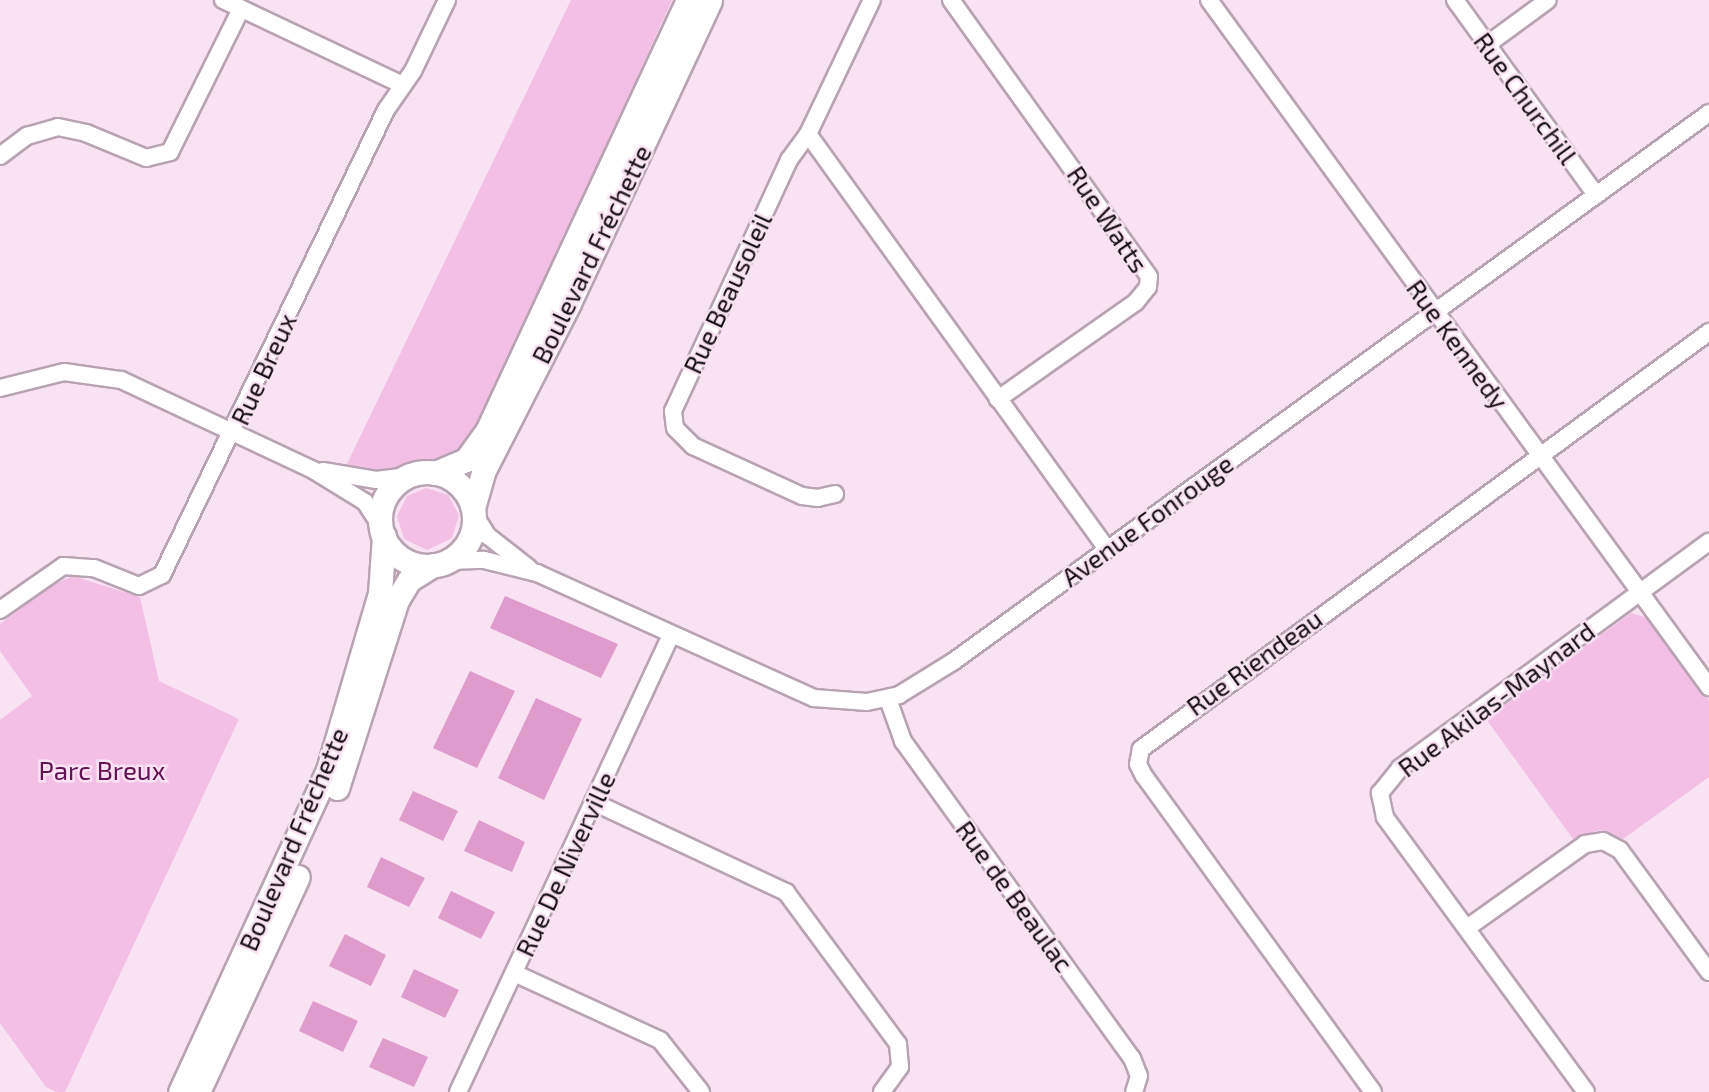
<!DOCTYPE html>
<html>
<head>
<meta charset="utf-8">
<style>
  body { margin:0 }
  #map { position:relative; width:1709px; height:1092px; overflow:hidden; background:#f9e2f2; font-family:"Exo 2",sans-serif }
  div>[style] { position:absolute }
  .green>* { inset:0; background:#f4bfe5 }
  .building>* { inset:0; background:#e09bcd }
  .roads { filter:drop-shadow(2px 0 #b8a3b2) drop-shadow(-2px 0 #b8a3b2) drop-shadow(0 2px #b8a3b2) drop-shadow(0 -2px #b8a3b2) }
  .street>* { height:16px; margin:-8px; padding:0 8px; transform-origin:8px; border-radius:8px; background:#fff }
  .secondary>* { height:23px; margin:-11.5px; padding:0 11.5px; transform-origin:11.5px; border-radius:11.5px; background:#fff }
  .secondary>.ring { margin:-11.5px; padding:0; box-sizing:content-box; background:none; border:23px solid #fff; border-radius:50% }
  span { translate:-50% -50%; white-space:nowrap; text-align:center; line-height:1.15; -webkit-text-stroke:5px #f9e2f2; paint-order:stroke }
  .street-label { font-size:26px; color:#160f14 }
  .park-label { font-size:26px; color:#621253 }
</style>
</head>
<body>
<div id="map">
  <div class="green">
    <i style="clip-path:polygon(571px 0,672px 0,476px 434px,446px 465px,426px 462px,387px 472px,344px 470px)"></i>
    <i style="clip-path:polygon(426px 488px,448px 495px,459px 515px,452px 538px,427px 550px,404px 539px,397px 516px,407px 496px)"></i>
    <i style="clip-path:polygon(73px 576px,140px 597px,159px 681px,239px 719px,65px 1092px,57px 1092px,46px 1087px,0 1023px,0 720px,32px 696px,0 651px,0 624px,54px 584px)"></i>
    <i style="clip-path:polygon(1631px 613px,1648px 618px,1709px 701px,1709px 777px,1623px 839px,1600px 830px,1573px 839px,1486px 719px)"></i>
  </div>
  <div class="building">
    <i style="clip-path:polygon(505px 596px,618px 644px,601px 678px,490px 628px)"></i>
    <i style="clip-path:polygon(470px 671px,515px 691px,477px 768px,433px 748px)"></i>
    <i style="clip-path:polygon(536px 698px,582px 719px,544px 800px,498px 778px)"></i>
    <i style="clip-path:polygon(413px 791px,458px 811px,443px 841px,399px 820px)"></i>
    <i style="clip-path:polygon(479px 820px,525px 842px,512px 872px,464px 851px)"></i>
    <i style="clip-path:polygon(381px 857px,425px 878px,409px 907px,367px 887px)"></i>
    <i style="clip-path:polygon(451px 891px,495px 912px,481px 939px,438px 918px)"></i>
    <i style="clip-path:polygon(345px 934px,386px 955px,371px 986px,329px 966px)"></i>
    <i style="clip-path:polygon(414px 969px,459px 990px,445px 1018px,401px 997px)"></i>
    <i style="clip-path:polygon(313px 1001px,358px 1021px,343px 1052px,299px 1031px)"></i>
    <i style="clip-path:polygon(383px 1038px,428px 1057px,414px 1087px,369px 1067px)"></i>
  </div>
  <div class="roads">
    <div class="street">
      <i style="left:223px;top:0;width:199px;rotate:25.3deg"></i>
      <i style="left:951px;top:0;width:340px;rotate:54.4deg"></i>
      <i style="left:1149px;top:277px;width:10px;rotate:96deg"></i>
      <i style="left:1148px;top:287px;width:19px;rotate:129deg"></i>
      <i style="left:1136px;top:302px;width:169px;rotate:144.9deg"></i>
      <i style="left:1209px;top:0;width:850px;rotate:53.95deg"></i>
      <i style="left:1455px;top:0;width:241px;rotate:54.1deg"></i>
      <i style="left:1488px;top:44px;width:74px;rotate:-36.3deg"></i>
      <i style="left:808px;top:134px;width:511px;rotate:54.23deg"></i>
      <i style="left:0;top:156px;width:34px;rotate:-37deg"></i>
      <i style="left:27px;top:136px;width:32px;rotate:-16deg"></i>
      <i style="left:58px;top:127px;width:29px;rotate:12deg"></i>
      <i style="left:86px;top:133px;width:65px;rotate:22.6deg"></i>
      <i style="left:146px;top:158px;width:25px;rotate:-14deg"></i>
      <i style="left:170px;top:152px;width:160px;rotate:-63.6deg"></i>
      <i style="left:0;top:388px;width:66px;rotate:-14deg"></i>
      <i style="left:64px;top:372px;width:58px;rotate:8deg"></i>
      <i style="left:121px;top:380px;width:212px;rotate:25.1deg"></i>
      <i style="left:313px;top:470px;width:61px;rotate:31.6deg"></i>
      <i style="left:365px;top:502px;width:31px;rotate:57deg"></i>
      <i style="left:323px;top:471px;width:54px;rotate:9.6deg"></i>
      <i style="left:376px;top:480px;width:33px;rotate:-7deg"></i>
      <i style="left:835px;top:494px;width:17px;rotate:167deg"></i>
      <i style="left:818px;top:498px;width:16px;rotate:-173deg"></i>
      <i style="left:802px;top:496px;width:120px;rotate:-155.4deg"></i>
      <i style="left:693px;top:446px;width:25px;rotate:-135deg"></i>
      <i style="left:675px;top:428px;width:17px;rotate:-97deg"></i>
      <i style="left:673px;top:411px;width:277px;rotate:-65.2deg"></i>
      <i style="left:789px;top:160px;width:32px;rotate:-54deg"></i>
      <i style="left:808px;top:134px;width:148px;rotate:-64.5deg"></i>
      <i style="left:474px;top:514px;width:26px;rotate:58deg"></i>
      <i style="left:488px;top:536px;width:52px;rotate:38deg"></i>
      <i style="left:449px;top:561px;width:35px;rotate:-2deg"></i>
      <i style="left:484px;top:560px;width:55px;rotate:13.8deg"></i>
      <i style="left:537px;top:573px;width:304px;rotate:24.3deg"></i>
      <i style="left:814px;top:698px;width:53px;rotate:4.3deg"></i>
      <i style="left:867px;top:702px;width:33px;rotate:-12deg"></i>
      <i style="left:899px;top:695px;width:65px;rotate:-31.7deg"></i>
      <i style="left:954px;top:661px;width:933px;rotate:-35.97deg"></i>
      <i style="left:0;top:610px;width:77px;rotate:-34.9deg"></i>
      <i style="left:63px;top:566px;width:31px;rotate:4deg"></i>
      <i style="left:94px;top:568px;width:48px;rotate:21.8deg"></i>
      <i style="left:139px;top:586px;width:25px;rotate:-26deg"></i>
      <i style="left:162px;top:575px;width:516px;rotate:-64.28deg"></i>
      <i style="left:386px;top:110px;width:47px;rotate:-55.3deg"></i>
      <i style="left:413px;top:71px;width:79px;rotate:-64.4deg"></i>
      <i style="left:888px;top:699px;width:45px;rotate:70.3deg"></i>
      <i style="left:903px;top:741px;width:391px;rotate:54.2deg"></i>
      <i style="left:1132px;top:1058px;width:19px;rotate:69deg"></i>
      <i style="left:1139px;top:1076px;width:17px;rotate:107deg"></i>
      <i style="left:593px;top:802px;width:213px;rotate:25deg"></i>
      <i style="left:786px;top:892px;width:189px;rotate:53.6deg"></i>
      <i style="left:898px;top:1044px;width:23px;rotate:85deg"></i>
      <i style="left:900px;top:1067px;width:31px;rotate:126deg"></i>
      <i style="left:1467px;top:928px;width:145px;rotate:-35.4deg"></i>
      <i style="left:1585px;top:844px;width:18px;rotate:-9deg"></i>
      <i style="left:1603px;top:841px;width:19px;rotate:28deg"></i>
      <i style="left:1620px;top:850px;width:151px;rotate:53.9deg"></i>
      <i style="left:514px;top:973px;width:161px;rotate:24.7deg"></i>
      <i style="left:660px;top:1040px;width:66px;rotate:51.7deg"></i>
      <i style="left:458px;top:1092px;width:504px;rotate:-65.01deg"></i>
      <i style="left:1373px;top:1092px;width:390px;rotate:-125.9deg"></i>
      <i style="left:1144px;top:776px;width:13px;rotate:-117deg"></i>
      <i style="left:1138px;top:764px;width:15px;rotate:-79deg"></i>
      <i style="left:1141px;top:749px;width:705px;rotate:-36.28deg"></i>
      <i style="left:1586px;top:1092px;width:341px;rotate:-126.2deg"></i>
      <i style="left:1385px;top:817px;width:25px;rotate:-102deg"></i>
      <i style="left:1380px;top:793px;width:32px;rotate:-51deg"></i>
      <i style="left:1400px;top:768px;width:383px;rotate:-36.2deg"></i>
    </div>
    <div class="secondary">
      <i class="ring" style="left:380px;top:472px;width:71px;height:71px"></i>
      <i style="left:435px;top:473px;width:34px;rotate:-23deg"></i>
      <i style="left:466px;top:460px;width:36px;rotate:-54deg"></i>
      <i style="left:487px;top:431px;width:476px;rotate:-65deg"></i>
      <i style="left:473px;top:508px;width:37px;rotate:-74deg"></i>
      <i style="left:483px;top:472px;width:190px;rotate:-63deg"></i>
      <i style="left:569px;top:303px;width:334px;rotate:-65deg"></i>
      <i style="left:337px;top:788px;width:197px;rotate:-72.3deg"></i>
      <i style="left:397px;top:600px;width:23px;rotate:-59deg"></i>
      <i style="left:409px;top:580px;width:28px;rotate:-32deg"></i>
      <i style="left:180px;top:1092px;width:354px;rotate:-65.3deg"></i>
      <i style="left:328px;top:770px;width:184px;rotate:-73.6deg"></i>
      <i style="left:380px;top:593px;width:57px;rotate:-86deg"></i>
      <i style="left:198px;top:1092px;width:237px;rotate:-65.1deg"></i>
    </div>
  </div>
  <div class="street-label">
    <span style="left:1526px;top:98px;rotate:54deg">Rue Churchill</span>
    <span style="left:1108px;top:219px;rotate:56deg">Rue Watts</span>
    <span style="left:591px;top:254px;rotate:-64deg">Boulevard Fréchette</span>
    <span style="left:727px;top:293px;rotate:-65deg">Rue Beausoleil</span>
    <span style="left:1458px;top:344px;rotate:54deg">Rue Kennedy</span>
    <span style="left:263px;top:369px;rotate:-65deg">Rue Breux</span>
    <span style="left:1147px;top:520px;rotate:-36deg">Avenue Fonrouge</span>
    <span style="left:1254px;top:662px;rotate:-36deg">Rue Riendeau</span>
    <span style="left:1496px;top:699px;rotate:-37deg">Rue Akilas-Maynard</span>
    <span style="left:293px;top:839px;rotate:-67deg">Boulevard Fréchette</span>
    <span style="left:565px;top:864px;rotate:-65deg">Rue De Niverville</span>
    <span style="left:1015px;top:896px;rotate:54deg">Rue de Beaulac</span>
  </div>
  <div class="park-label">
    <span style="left:102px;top:770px">Parc Breux</span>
  </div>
</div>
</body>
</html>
